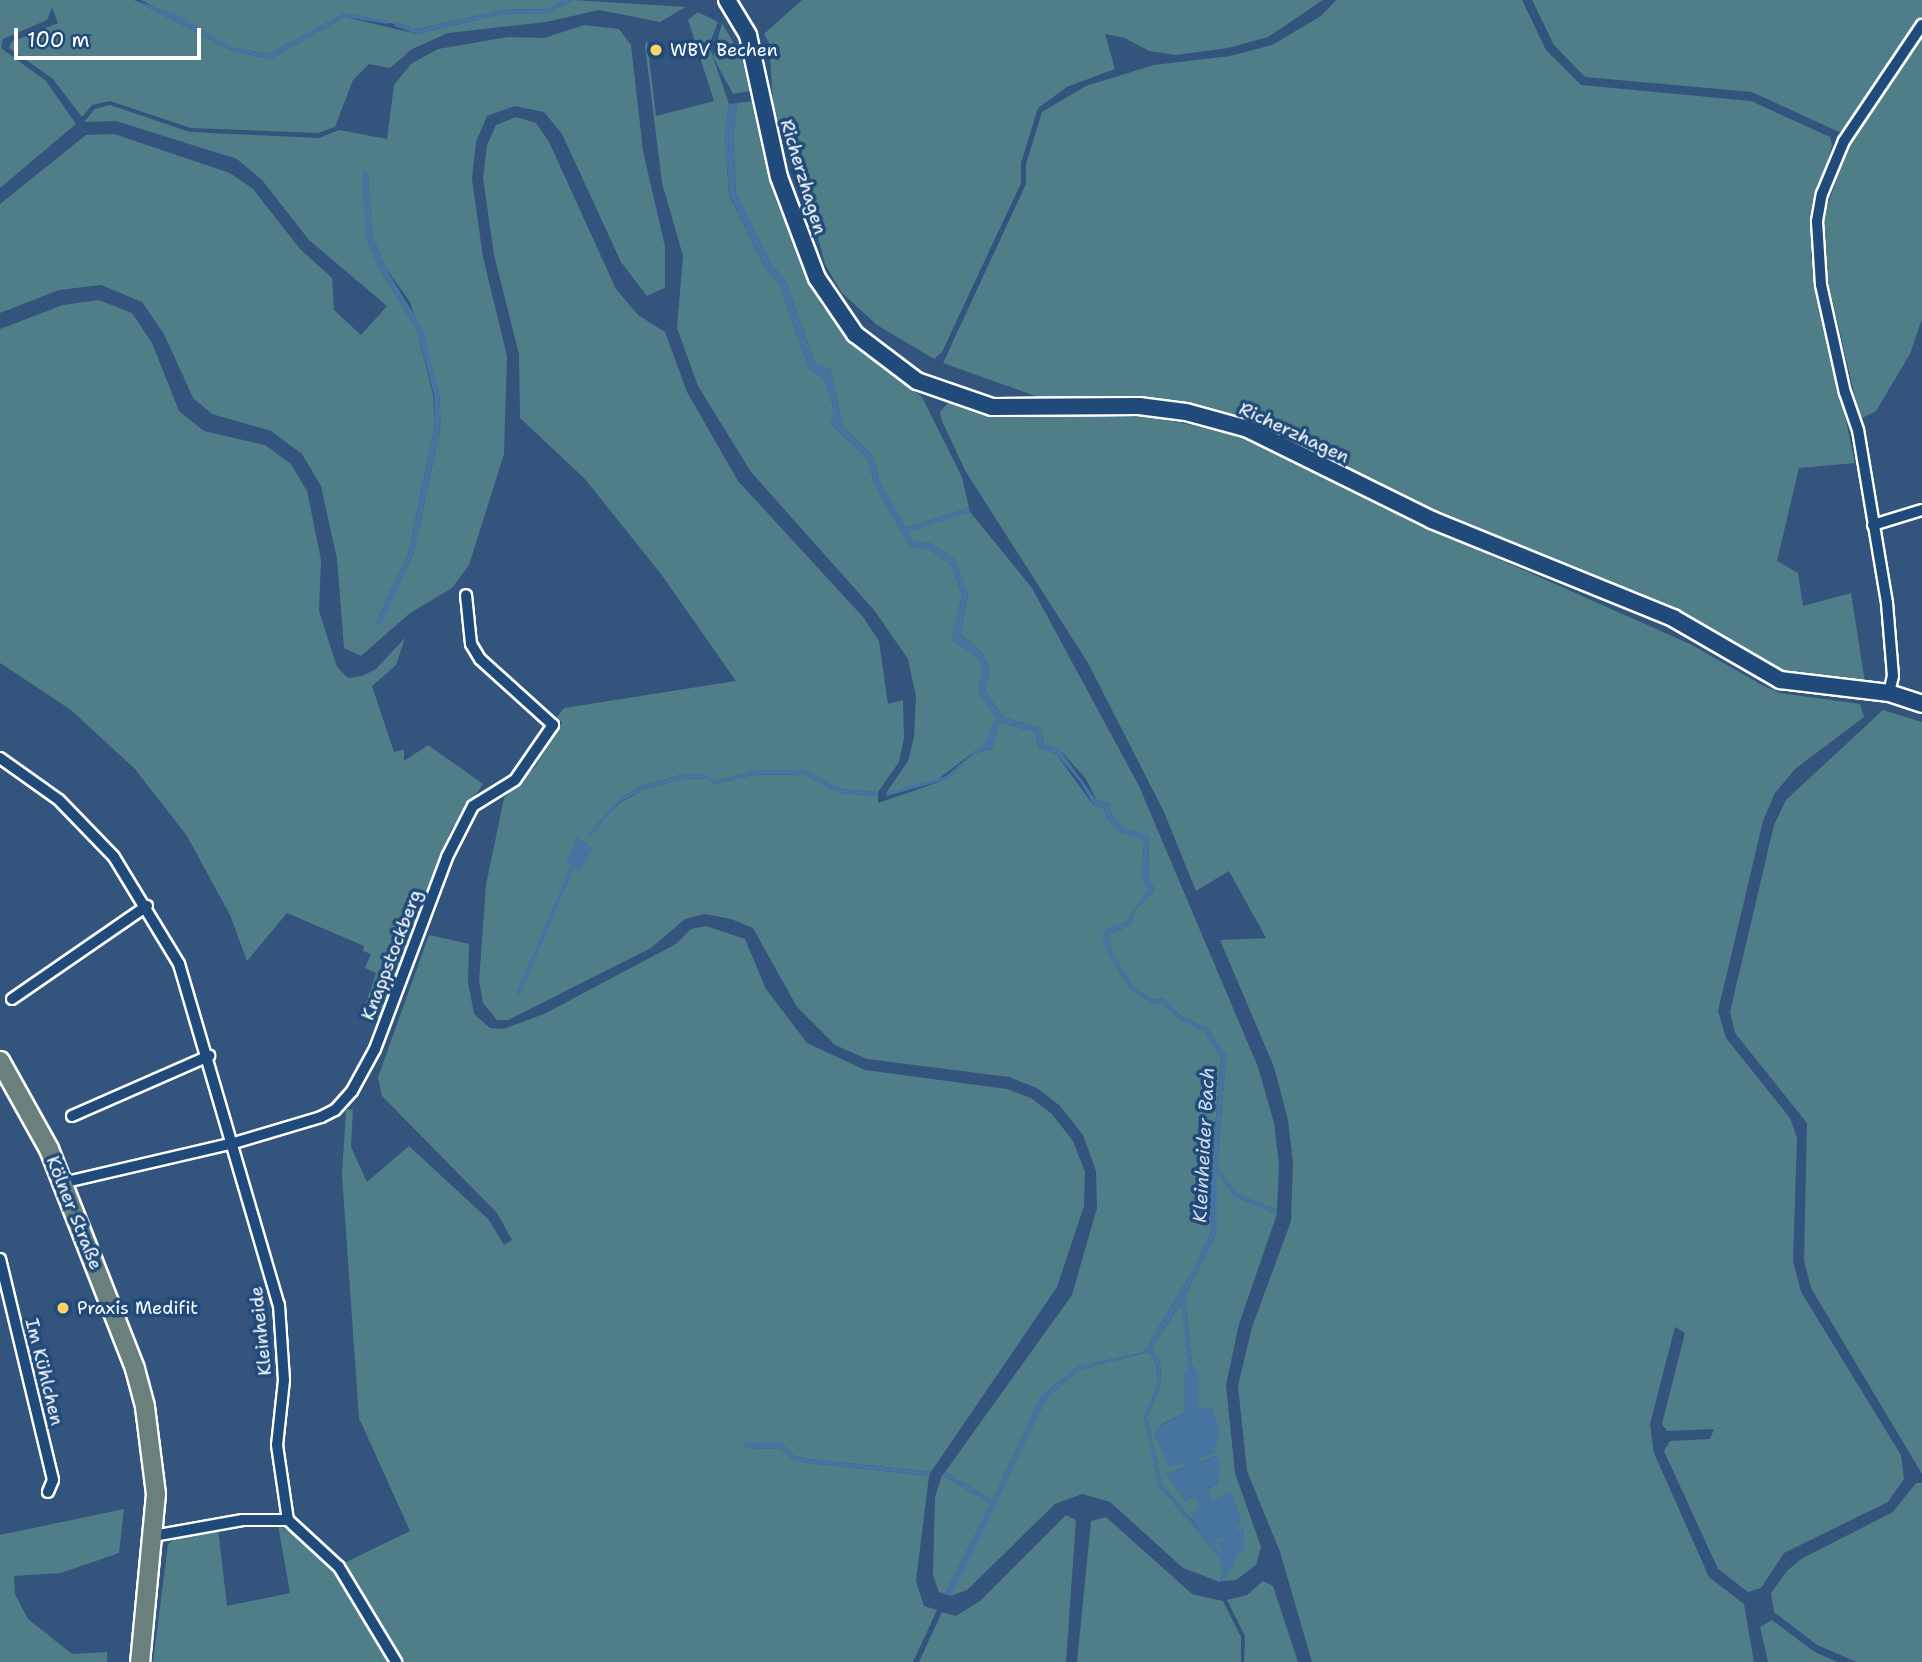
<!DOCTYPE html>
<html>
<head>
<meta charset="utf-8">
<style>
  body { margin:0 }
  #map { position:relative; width:1922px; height:1662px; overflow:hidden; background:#33547d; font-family:"Shantell Sans",sans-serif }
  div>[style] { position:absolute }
  .green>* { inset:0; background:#4f7e88 }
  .water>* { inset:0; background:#4773a1 }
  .stream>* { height:3.5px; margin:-1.75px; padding:0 1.75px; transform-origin:1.75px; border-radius:1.75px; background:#4773a1 }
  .canal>* { height:14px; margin:-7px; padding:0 7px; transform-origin:7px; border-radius:7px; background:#4773a1 }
  .roads { filter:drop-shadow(2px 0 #fff) drop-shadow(-2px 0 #fff) drop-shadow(0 2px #fff) drop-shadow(0 -2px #fff) }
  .street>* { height:10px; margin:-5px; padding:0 5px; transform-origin:5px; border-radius:5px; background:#1f4a7a }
  .secondary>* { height:16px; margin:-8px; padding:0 8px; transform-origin:8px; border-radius:8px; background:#1f4a7a }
  .primary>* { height:18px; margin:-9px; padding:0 9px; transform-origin:9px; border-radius:9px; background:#6a807d }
  .dots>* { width:19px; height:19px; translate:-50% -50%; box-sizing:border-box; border:4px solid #1f4a7a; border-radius:50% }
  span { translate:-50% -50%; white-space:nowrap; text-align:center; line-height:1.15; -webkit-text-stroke:7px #1f4a7a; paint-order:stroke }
  .poi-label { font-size:18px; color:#fff }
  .left { translate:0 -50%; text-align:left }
  .street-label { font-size:18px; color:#fff }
  .water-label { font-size:19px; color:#d1dce8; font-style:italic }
  .scale { position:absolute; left:14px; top:28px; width:187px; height:32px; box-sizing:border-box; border:4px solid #fff; border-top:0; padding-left:9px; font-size:21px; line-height:24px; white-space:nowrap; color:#fff; -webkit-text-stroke:5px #1f4a7a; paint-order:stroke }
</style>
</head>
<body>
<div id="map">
  <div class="green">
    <i style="clip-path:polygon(0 0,134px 0,232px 51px,270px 59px,345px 17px,417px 34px,502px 14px,549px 13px,574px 0,686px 7px,660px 22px,599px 10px,546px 22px,448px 33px,412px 49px,390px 68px,369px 64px,353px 80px,335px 127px,318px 133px,191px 128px,110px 101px,92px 105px,82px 117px,53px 79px,9px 48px,11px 42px,58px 23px,52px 8px,47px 20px,3px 39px,1px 48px,46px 81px,76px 124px,0 188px)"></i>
    <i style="clip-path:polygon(141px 0,563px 0,548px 9px,502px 10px,417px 29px,345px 13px,269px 54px,233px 48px)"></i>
    <i style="clip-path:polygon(802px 0,1323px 0,1268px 37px,1228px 48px,1176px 55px,1149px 51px,1125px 38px,1105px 34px,1115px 69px,1067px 87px,1038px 108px,1021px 163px,1021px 183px,942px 352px,934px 359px,877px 325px,841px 292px,825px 264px,802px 177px,774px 116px,769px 43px,764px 34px)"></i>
    <i style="clip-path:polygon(1336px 0,1522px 0,1546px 50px,1581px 85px,1751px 101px,1830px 137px,1832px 145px,1812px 221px,1811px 257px,1855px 463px,1799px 468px,1777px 561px,1798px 573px,1803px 606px,1851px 593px,1865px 683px,1780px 671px,1651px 599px,1416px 504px,1256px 423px,1173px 402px,1119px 396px,1044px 399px,943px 363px,1026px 184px,1026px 164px,1042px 112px,1086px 86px,1154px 65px,1230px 56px,1272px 45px,1321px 16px)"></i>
    <i style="clip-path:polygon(1532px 0,1922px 0,1922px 16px,1847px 129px,1839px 132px,1752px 92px,1585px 77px,1554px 45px)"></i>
    <i style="clip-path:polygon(698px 12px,718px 22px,709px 45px,729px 104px,725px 135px,729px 195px,764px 266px,780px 286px,809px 369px,824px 378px,834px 409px,831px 424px,868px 459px,874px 483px,909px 546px,929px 549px,951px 564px,962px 595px,952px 640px,977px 656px,983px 669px,979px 692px,996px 717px,986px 743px,934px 782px,886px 793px,908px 761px,914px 737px,916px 696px,908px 659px,874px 610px,751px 472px,698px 386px,677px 328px,683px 256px,662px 183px,645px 46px,647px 40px,656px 116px,714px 101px,688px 20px)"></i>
    <i style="clip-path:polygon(722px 23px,741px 56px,750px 91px,733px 94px,713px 57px)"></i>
    <i style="clip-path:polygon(evenodd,584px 25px,619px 29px,631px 45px,643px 151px,665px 247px,665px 288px,647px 296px,621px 262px,562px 134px,544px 112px,515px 106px,487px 116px,476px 142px,472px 179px,483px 257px,507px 356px,504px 454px,469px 565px,452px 588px,410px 613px,361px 656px,344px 648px,337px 559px,321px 486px,302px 454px,271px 431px,212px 414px,193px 398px,164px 334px,142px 302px,101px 285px,59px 290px,0 313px,0 204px,86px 135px,114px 134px,230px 173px,253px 189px,300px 249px,332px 278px,334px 310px,361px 335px,387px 306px,309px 240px,262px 180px,237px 159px,116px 121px,84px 122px,95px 109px,110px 105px,190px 132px,319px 138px,339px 130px,387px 139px,394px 85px,411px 64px,438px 49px,508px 37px,544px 38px,584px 25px,363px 173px,368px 174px,372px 234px,385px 267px,410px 302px,439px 393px,441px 425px,413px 556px,376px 622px,408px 555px,435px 424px,433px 395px,417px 330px,380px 270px,366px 236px,363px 173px)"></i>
    <i style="clip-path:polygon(1922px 34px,1922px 319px,1910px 354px,1876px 411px,1860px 419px,1825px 268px,1824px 215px,1851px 140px)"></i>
    <i style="clip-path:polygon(753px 101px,776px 201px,821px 305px,861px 350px,922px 397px,962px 477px,969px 508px,906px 528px,879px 481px,873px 456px,843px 427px,830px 369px,815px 364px,786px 282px,770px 262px,736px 193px,733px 135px,737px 103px)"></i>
    <i style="clip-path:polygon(516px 117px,536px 123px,549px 142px,616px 289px,638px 315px,665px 332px,687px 392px,738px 481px,863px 617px,879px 641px,888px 704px,903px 700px,904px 738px,899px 762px,878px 792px,841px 789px,804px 770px,752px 771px,715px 781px,684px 774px,641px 786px,619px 799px,588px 835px,621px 802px,643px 790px,684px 778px,707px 779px,715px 784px,752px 775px,803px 774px,840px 793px,878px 796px,878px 803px,948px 779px,973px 754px,992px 749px,999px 722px,1035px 732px,1039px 748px,1057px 755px,1094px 806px,1104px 808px,1107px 819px,1144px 840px,1142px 879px,1148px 890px,1126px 922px,1104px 930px,1109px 955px,1130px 988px,1152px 1004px,1163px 1002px,1178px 1018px,1204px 1031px,1221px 1057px,1210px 1191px,1212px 1230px,1196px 1265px,1144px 1352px,1077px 1367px,1041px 1396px,993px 1500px,945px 1472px,1072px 1295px,1097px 1208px,1096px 1171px,1083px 1135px,1060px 1106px,1037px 1088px,1009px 1077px,867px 1059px,835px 1045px,797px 1007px,753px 928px,731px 919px,705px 914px,685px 919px,651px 948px,508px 1020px,497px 1020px,483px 1003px,479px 981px,486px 885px,504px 798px,536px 766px,562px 722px,557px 717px,564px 708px,736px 681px,661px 574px,585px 479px,520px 418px,519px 354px,494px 255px,483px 178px,487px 145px,496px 125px)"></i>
    <i style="clip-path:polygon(99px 300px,132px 313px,152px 343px,179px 411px,204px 431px,265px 445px,291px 464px,307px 491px,321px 560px,319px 611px,337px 667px,348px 678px,362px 676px,376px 669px,405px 638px,396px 665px,372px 686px,394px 752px,404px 750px,404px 761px,428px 745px,483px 784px,451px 830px,379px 1019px,366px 1003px,376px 973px,365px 968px,371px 954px,363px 951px,364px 946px,287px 913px,247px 961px,230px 915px,187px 836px,135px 769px,71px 710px,0 663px,0 329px,63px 305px)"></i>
    <i style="clip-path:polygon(949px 402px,992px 414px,1023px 417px,1141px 414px,1245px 437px,1431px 529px,1690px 644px,1762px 685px,1780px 693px,1860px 704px,1864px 717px,1795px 769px,1775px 793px,1763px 821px,1718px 1011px,1726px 1038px,1790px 1118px,1797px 1138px,1793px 1261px,1801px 1292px,1901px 1455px,1904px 1479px,1888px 1502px,1784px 1553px,1761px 1588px,1748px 1592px,1718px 1569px,1664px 1451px,1670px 1441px,1710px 1439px,1714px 1429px,1667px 1431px,1662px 1424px,1685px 1333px,1675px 1327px,1650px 1424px,1654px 1453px,1709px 1577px,1744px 1604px,1754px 1662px,1312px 1662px,1280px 1552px,1247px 1471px,1238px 1386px,1252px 1327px,1291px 1221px,1293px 1163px,1288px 1120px,1274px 1067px,1220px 940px,1266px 938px,1229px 871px,1196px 891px,1164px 812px,1088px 663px,966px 472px,942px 421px,940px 412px)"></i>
    <i style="clip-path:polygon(970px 512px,1032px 588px,1139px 786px,1258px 1067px,1274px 1123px,1279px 1164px,1277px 1210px,1237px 1194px,1217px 1167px,1226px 1056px,1207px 1028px,1180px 1015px,1164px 998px,1153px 1000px,1133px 986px,1112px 953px,1108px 934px,1130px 926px,1134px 911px,1155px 891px,1148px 877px,1149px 836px,1123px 828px,1112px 816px,1109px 803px,1097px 801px,1086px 779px,1060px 750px,1044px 744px,1040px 728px,1003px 717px,985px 691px,989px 669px,982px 652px,960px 634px,968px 595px,955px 560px,932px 544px,913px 541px,907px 531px)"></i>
    <i style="clip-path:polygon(1883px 710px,1922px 722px,1922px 1474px,1811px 1288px,1804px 1260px,1807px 1123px,1735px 1033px,1730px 1012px,1774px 825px,1786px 800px)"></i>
    <i style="clip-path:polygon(706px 926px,745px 939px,766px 989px,807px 1043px,865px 1070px,1007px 1089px,1031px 1098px,1052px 1114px,1073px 1141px,1085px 1172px,1084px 1206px,1057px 1287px,931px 1472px,810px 1459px,794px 1456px,780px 1442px,746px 1448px,781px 1449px,792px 1459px,809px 1463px,929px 1476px,916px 1581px,924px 1606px,937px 1610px,913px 1662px,402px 1662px,342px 1564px,410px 1531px,359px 1418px,342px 1175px,346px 1110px,353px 1109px,351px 1147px,367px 1182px,409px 1146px,489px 1220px,504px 1245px,512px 1240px,497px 1213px,382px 1096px,378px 1077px,429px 935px,469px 944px,468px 982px,474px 1014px,490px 1028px,503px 1029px,544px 1014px,676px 944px,691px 929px)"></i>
    <i style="clip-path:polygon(evenodd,1217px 1173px,1235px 1197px,1277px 1214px,1239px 1324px,1226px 1385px,1235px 1473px,1261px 1547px,1256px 1565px,1236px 1580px,1224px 1581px,1229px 1563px,1162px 1485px,1147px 1417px,1161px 1385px,1160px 1361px,1151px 1349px,1182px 1302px,1191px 1394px,1195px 1393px,1185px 1296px,1217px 1232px,1217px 1173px,1195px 1408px,1169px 1467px,1160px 1425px,1195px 1408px,1217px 1173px,1216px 1456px,1218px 1483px,1186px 1501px,1166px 1474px,1216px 1456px)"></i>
    <i style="clip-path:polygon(1149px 1352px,1156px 1363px,1158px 1384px,1144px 1417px,1159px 1486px,1225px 1564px,1220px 1582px,1183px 1568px,1110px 1502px,1082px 1494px,1055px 1504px,967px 1590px,950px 1596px,1046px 1399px,1079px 1370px)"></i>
    <i style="clip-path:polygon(942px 1475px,991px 1504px,945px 1594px,939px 1592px,933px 1575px,935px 1497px)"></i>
    <i style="clip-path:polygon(1916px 1483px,1922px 1483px,1922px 1662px,1857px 1662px,1817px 1645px,1774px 1612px,1771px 1593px,1787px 1571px,1801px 1559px,1893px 1512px)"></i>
    <i style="clip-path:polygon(124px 1509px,119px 1553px,61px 1573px,14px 1576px,15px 1594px,28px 1619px,72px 1654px,107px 1652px,107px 1662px,0 1662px,0 1535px)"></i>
    <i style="clip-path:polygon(1066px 1515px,1076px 1520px,1066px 1662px,919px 1662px,942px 1612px,956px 1616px,980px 1601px)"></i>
    <i style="clip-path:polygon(1106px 1517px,1192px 1594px,1223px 1601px,1241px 1637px,1241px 1662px,1077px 1662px,1091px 1521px)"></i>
    <i style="clip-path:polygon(278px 1525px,295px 1535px,338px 1576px,389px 1662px,153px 1662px,168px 1544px,179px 1535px,218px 1528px,227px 1606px,290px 1593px)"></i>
    <i style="clip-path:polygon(1263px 1581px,1273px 1586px,1298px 1662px,1244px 1662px,1245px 1636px,1227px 1600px,1247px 1595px)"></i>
    <i style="clip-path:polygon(1772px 1620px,1813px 1651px,1837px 1662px,1768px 1662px,1760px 1627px)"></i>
  </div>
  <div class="water">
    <i style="clip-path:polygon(134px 0,174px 13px,233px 48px,269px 54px,345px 13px,389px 21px,388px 24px,345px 17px,270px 59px,232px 51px)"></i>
    <i style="clip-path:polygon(563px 0,574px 0,549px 13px,502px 14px,417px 34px,394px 26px,396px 22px,418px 29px,502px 10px,548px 9px)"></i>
    <i style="clip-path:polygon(737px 103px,733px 135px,736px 193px,770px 262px,786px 282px,815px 364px,830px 369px,843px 427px,873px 456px,879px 481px,906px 528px,969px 508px,970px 512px,908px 532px,913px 541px,932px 544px,955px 560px,968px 595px,960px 634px,982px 652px,989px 669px,985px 691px,1003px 717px,1040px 728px,1044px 744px,1060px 750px,1097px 801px,1109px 803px,1112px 816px,1123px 828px,1149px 835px,1148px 877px,1155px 891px,1134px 911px,1130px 926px,1108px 934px,1112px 952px,1133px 986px,1153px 1000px,1164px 998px,1180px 1015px,1207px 1028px,1226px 1056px,1217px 1167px,1238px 1194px,1277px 1210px,1277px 1214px,1235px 1197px,1217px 1174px,1217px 1232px,1185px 1296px,1195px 1394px,1191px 1395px,1181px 1303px,1151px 1349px,1160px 1361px,1161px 1385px,1147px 1417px,1162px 1485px,1199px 1529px,1190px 1513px,1230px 1491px,1240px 1516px,1240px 1525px,1213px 1543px,1229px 1564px,1224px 1581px,1220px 1582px,1225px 1564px,1159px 1486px,1144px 1417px,1158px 1384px,1156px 1363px,1149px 1352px,1079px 1370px,1046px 1399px,967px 1565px,950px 1596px,945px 1594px,991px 1504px,942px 1475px,945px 1472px,993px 1500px,1041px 1396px,1077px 1367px,1144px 1352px,1196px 1265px,1212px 1230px,1210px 1191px,1221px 1057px,1204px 1031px,1178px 1018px,1163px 1002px,1152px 1004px,1130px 988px,1109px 955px,1102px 938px,1104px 930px,1126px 922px,1147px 890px,1142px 879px,1144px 840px,1120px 833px,1107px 819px,1104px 808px,1094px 806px,1081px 783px,1057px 755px,1039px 748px,1035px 732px,999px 722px,992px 749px,973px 754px,948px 779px,887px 796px,886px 793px,946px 776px,985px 743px,996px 717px,979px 692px,983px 669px,977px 656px,952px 640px,962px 595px,951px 564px,929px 549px,909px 546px,874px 483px,868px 459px,831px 424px,834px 409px,824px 378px,809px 369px,780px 286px,764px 266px,729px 194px,725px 135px,729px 104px)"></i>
    <i style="clip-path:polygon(362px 173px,368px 174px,372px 234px,385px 267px,423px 329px,439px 393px,441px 425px,413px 556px,381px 625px,376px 622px,408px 555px,435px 424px,434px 395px,417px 330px,380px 270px,366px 236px)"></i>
    <i style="clip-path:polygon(788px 770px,804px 770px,841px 789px,878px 792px,878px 796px,840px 793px,803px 774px,752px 775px,714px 784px,707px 779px,684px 778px,643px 790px,621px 801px,591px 836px,588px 834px,619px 799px,641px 786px,684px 774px,708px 775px,715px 781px,752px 771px)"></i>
    <i style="clip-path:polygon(577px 837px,594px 848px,580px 871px,566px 863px)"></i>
    <i style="clip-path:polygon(1195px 1408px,1212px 1408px,1220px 1432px,1215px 1453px,1169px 1467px,1154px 1434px,1161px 1425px)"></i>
    <i style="clip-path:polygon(780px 1442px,794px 1456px,810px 1459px,931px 1472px,929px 1476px,809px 1463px,792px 1459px,781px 1449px,746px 1448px,744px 1443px)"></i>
    <i style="clip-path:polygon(1216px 1456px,1220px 1463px,1218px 1483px,1186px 1501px,1166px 1474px)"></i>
    <i style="clip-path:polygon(1244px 1527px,1244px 1550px,1231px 1558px,1217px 1543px)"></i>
  </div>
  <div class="stream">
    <i style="left:519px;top:993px;width:141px;rotate:-67.1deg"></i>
  </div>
  <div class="canal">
    <i style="left:1191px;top:1375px;width:85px;rotate:89.3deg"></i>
    <i style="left:1192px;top:1460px;width:45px;rotate:73.2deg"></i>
    <i style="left:1205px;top:1503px;width:41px;rotate:50.9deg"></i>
    <i style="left:1231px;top:1535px;width:29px;rotate:98deg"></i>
  </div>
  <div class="roads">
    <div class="street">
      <i style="left:1873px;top:525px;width:51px;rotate:-17deg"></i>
      <i style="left:1889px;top:693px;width:17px;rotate:-77deg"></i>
      <i style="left:1893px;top:676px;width:73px;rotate:-94.7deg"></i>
      <i style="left:1887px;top:603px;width:175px;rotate:-99.5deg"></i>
      <i style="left:1858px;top:430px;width:39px;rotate:-109deg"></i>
      <i style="left:1845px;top:393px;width:111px;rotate:-102.5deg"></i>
      <i style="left:1821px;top:285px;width:64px;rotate:-93.6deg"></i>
      <i style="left:1817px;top:221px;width:27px;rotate:-80deg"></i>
      <i style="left:1822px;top:194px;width:57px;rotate:-67.5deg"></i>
      <i style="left:1844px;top:141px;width:140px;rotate:-56.1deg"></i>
      <i style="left:0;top:758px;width:72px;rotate:35.4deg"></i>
      <i style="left:59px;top:800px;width:79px;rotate:46deg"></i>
      <i style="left:114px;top:857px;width:125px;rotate:58.7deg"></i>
      <i style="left:179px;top:964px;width:355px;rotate:73.7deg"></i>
      <i style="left:279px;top:1305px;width:75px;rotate:86.2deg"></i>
      <i style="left:284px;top:1380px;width:65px;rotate:96.1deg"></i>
      <i style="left:277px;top:1445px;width:76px;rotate:81.7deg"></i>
      <i style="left:12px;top:999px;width:164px;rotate:-34.6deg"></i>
      <i style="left:72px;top:1116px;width:150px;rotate:-23.7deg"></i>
      <i style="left:62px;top:1183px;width:177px;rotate:-13.1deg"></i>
      <i style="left:234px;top:1143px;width:91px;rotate:-16.6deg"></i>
      <i style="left:321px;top:1117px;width:16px;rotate:-27deg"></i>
      <i style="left:335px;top:1110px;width:25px;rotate:-48deg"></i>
      <i style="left:352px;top:1091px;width:48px;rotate:-61.3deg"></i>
      <i style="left:375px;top:1049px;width:205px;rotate:-69.4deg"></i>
      <i style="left:447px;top:857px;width:57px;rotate:-63deg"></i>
      <i style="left:473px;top:806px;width:49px;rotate:-31.8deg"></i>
      <i style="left:515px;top:780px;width:67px;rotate:-55.4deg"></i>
      <i style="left:553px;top:725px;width:98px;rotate:-137.9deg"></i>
      <i style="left:480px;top:659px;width:17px;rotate:-121deg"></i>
      <i style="left:471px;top:644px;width:49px;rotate:-95.8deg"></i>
      <i style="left:0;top:1259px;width:227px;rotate:76.5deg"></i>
      <i style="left:53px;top:1480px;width:13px;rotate:113deg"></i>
      <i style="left:153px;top:1536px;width:91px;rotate:-10.1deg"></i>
      <i style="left:243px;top:1520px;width:45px"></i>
      <i style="left:288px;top:1520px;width:69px;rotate:42.7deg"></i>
      <i style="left:339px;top:1567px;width:111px;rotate:59deg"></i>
    </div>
    <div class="secondary">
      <i style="left:727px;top:0;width:41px;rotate:59deg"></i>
      <i style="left:748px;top:35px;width:145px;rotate:77.7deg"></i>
      <i style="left:779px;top:177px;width:108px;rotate:69.4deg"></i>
      <i style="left:817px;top:278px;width:68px;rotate:55.8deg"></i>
      <i style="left:855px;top:334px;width:78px;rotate:37.2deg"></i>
      <i style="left:917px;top:381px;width:79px;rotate:19.1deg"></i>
      <i style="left:992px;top:407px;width:147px;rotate:-0.4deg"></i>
      <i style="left:1139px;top:406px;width:47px;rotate:7.3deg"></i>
      <i style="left:1186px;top:412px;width:64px;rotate:15.3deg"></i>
      <i style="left:1248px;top:429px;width:205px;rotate:26.3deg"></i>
      <i style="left:1432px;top:520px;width:260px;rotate:22.1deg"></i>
      <i style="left:1673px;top:618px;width:124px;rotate:30.1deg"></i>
      <i style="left:1780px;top:680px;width:110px;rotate:6.8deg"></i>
      <i style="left:1889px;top:693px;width:35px;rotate:18deg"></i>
    </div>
    <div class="primary">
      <i style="left:0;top:1061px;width:101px;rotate:60.9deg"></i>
      <i style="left:49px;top:1149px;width:236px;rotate:68.6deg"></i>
      <i style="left:135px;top:1369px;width:39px;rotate:75deg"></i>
      <i style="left:145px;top:1407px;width:88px;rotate:82.8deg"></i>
      <i style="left:156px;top:1494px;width:169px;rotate:95.4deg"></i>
    </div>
  </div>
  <div class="dots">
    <i style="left:656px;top:50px;background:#ffd166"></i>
    <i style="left:63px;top:1308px;background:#ffd166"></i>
  </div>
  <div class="poi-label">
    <span class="left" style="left:670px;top:50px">WBV Bechen</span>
    <span class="left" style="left:77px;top:1308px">Praxis Medifit</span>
  </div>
  <div class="street-label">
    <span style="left:803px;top:177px;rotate:73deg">Richerzhagen</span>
    <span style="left:1294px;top:433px;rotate:25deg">Richerzhagen</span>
    <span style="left:392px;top:955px;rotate:-69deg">Knappstockberg</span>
    <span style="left:74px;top:1213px;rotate:68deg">Kölner Straße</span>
    <span style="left:261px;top:1331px;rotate:-96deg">Kleinheide</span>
    <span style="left:44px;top:1372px;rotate:76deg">Im Kühlchen</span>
  </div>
  <div class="water-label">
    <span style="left:1204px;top:1145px;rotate:-87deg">Kleinheider Bach</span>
  </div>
  <div class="scale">100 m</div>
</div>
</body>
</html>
